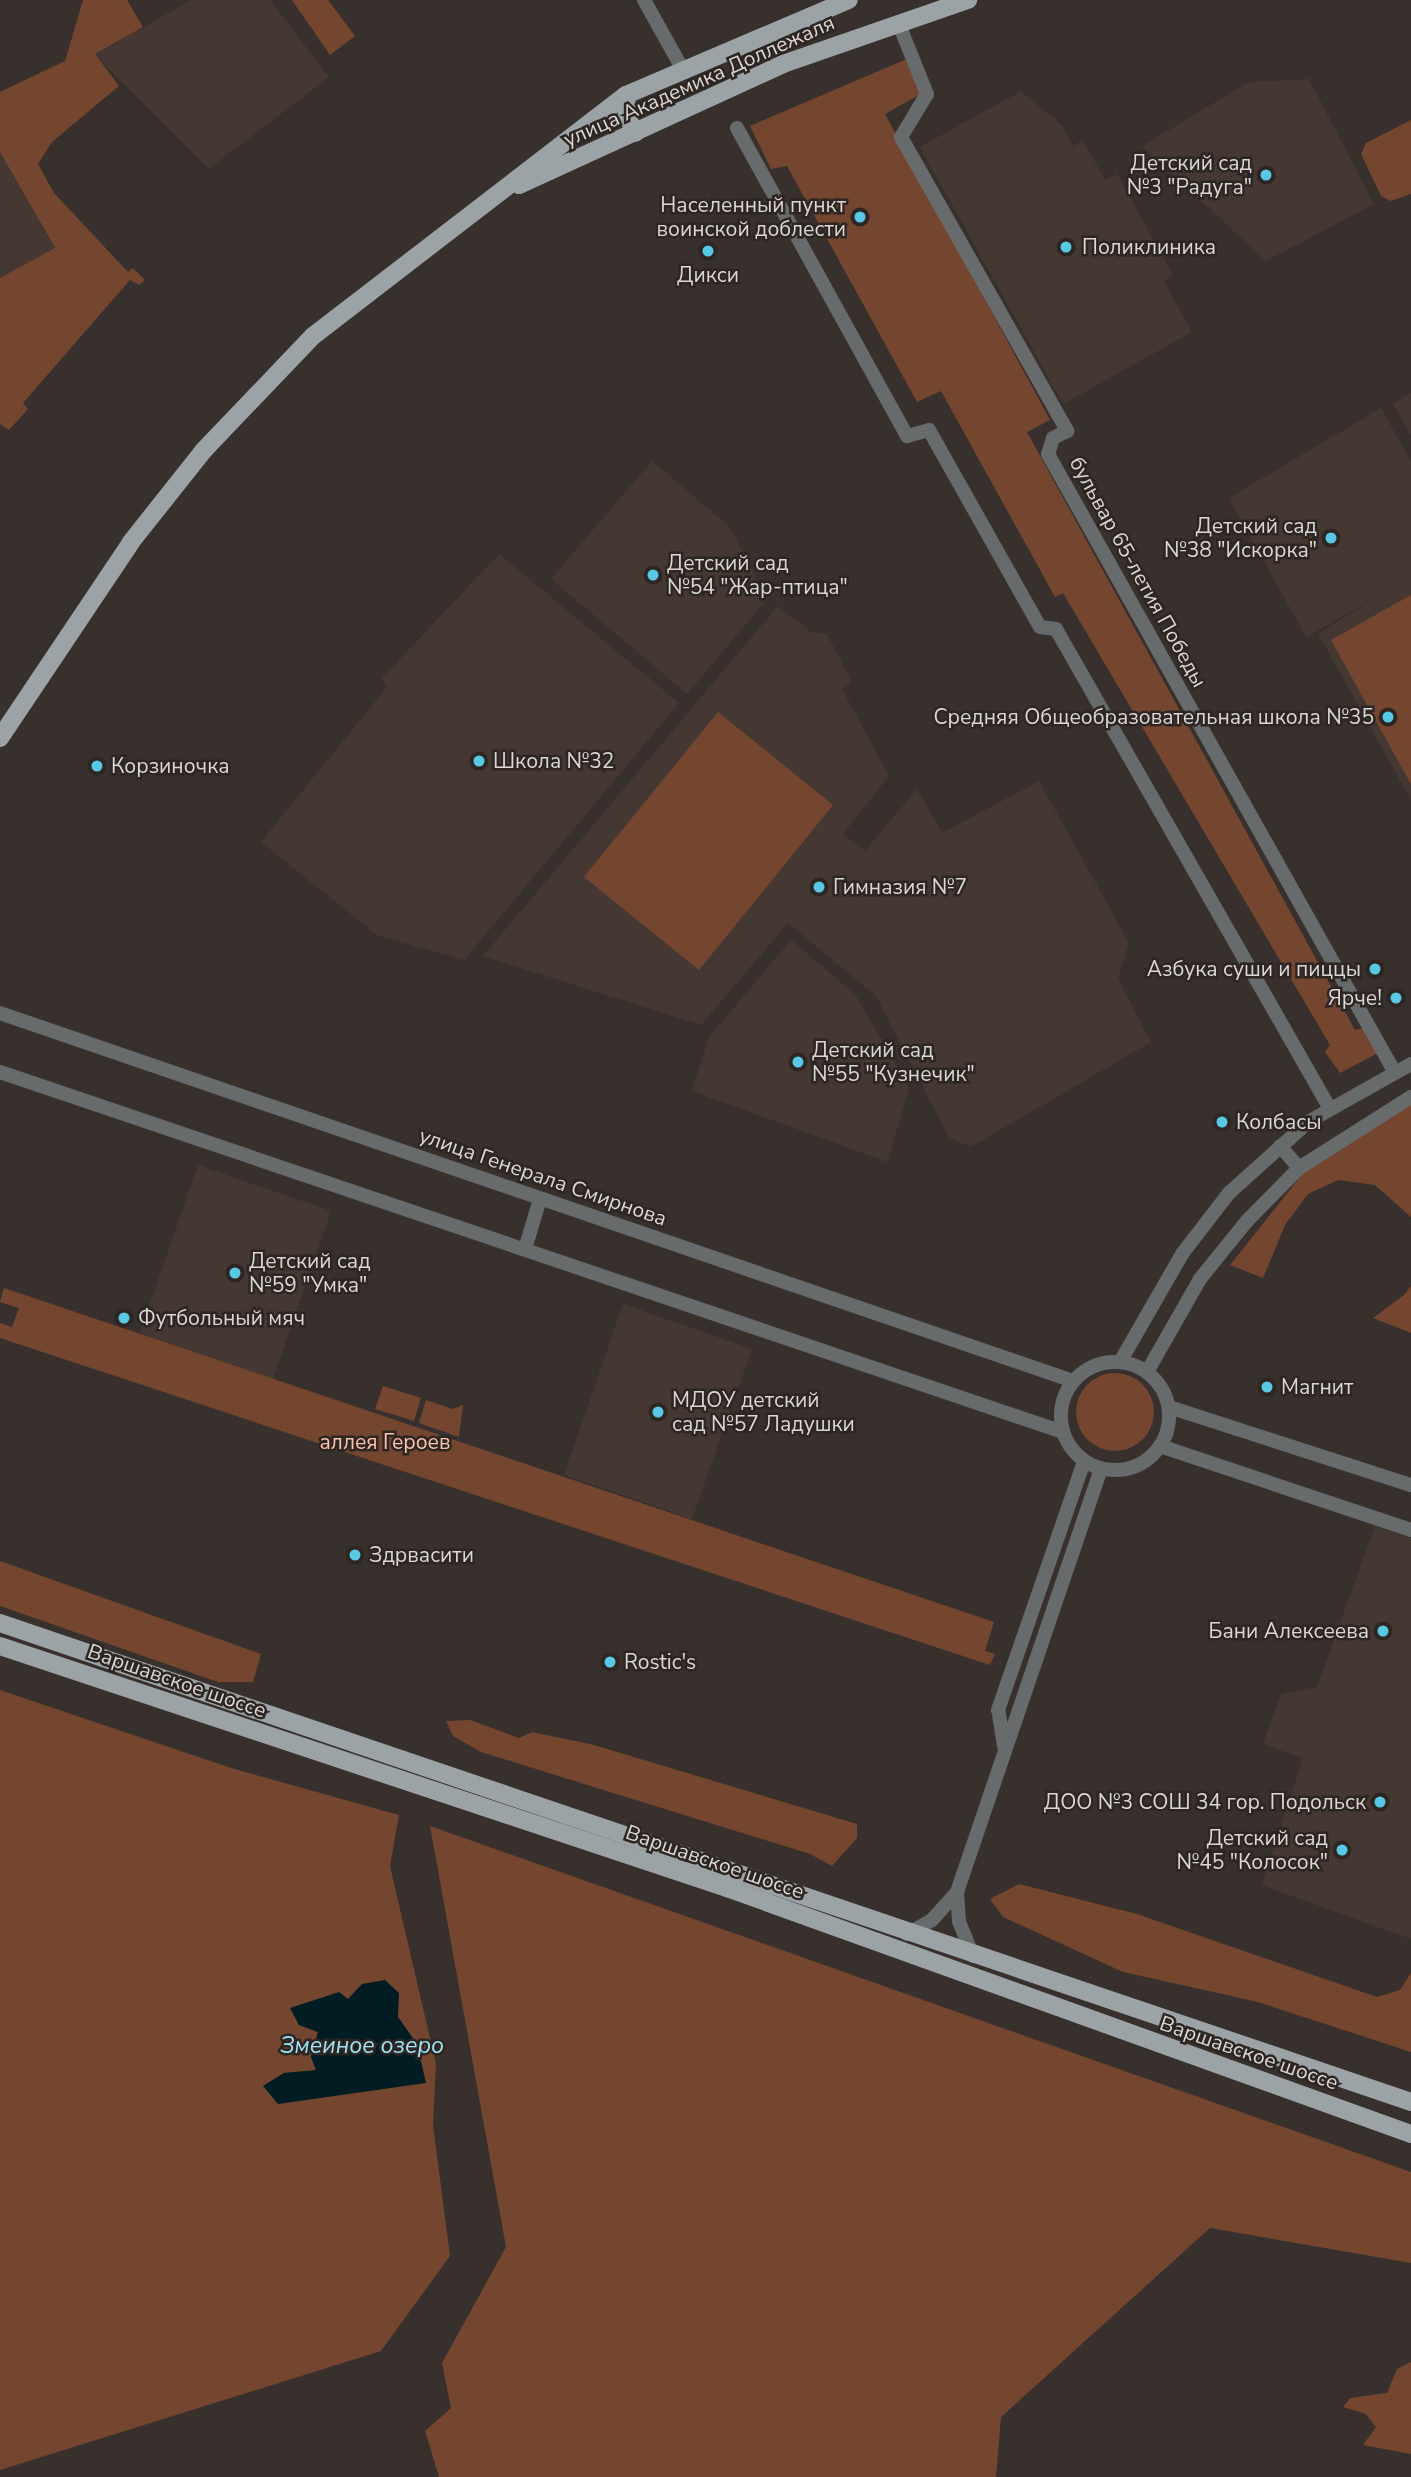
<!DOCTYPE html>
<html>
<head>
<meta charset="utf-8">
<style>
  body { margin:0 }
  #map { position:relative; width:1411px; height:2477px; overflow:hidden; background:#37302d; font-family:"Nunito Sans",sans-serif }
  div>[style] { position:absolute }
  .built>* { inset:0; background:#453832 }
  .green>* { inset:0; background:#75462f }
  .round { border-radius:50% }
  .water>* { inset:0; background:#011c23 }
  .minor>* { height:14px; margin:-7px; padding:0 7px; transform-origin:7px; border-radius:7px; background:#676b6c }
  .minor>.ring { margin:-7px; padding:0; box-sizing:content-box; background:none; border:14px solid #676b6c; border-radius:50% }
  .major>* { height:18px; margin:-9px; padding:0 9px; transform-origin:9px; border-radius:9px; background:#9ba3a6 }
  .dots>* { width:19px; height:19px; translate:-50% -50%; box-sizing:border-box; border:4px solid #2d2623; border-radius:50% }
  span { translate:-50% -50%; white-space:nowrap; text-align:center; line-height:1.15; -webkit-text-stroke:5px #2d2623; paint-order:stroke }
  .street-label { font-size:21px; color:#dcd7d5 }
  .poi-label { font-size:21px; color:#dcd7d5 }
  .right { translate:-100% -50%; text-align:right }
  .left { translate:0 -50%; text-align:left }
  .park-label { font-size:21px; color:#fbc4ab }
  .water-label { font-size:23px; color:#9fe2f5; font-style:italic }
</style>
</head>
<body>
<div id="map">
  <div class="built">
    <i style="clip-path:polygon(191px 0,270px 0,329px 77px,209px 169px,95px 55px)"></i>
    <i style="clip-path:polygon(1309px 79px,1374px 204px,1266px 261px,1142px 146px,1249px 82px)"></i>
    <i style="clip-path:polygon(1021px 91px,1062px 125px,1073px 146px,1083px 140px,1105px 180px,1117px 174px,1173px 275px,1164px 281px,1192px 332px,1063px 404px,920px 147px)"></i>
    <i style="clip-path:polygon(0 152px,55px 249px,0 278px)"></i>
    <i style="clip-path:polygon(1411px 393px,1411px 435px,1393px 404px)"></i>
    <i style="clip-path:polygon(1381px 408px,1411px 462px,1411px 800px,1318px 634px,1380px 595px,1306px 637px,1229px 498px)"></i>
    <i style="clip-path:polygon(652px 461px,730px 527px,767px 599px,687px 694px,551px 579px)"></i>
    <i style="clip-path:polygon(499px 554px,679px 703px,464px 960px,377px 935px,261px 842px,387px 687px,382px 678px)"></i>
    <i style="clip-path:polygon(778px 606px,811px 632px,827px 634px,851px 681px,842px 689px,889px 776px,843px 834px,865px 851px,917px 789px,942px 833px,1039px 781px,1129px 943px,1118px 978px,1151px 1042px,971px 1147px,949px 1138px,876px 996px,788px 923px,701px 1025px,483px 956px)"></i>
    <i style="clip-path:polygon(791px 940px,855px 994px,909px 1087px,888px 1162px,692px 1091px,709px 1037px)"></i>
    <i style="clip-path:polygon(198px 1165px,331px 1211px,272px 1382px,139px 1335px)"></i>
    <i style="clip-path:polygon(623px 1304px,752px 1349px,692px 1519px,564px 1475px)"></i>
    <i style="clip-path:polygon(1375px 1526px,1411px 1538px,1411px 1939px,1262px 1885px,1303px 1758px,1263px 1744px,1281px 1694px,1317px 1687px)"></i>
  </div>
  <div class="green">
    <i style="clip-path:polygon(83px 0,127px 0,143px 27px,95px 54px,119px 86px,52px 142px,38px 164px,54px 193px,128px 272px,133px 268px,145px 280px,139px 285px,130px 280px,23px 403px,28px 409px,9px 430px,0 424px,0 278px,55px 248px,0 152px,0 92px,65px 61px)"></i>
    <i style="clip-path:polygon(292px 0,328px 0,355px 36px,330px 55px)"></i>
    <i style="clip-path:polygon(909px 58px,926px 91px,885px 114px,1050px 420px,1027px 432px,1355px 1030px,1363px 1028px,1378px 1053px,1340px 1073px,1325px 1052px,1330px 1045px,1063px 593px,1055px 597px,941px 391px,917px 402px,787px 166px,771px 169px,750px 126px)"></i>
    <i style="clip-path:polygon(1411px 120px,1411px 194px,1391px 201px,1381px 196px,1361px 154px,1366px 143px)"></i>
    <i style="clip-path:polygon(1411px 595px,1411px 784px,1331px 640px)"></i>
    <i style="clip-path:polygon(718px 712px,833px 805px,699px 970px,584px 877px)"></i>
    <i style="clip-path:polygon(1411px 1105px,1411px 1217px,1375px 1185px,1338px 1180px,1308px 1194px,1285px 1225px,1263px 1278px,1230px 1265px,1308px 1167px)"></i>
    <i style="clip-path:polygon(1411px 1286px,1411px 1333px,1373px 1318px,1404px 1295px)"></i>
    <i style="clip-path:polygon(4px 1288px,994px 1622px,985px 1651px,995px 1654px,990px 1665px,0 1338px,0 1323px,12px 1327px,19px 1308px,0 1302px)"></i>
    <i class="round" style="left:1076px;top:1373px;width:78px;height:78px"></i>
    <i style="clip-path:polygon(383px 1386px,421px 1398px,414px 1421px,375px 1409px)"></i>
    <i style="clip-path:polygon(426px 1400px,453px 1409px,463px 1405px,459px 1437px,419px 1423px)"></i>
    <i style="clip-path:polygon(0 1561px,261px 1654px,253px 1682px,218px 1682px,0 1606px)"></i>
    <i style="clip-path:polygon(evenodd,0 1690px,231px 1768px,399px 1815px,390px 1866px,436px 2064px,433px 2125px,450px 2256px,381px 2351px,0 2470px,0 1690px,348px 2000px,398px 2017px,417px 2044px,263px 2086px,284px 2073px,316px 2071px,311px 2057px,318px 2032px,299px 2025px,291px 2008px,348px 2000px)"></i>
    <i style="clip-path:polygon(470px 1720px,519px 1738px,532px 1732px,594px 1745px,857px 1824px,857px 1838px,832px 1866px,810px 1854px,481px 1752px,453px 1736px,446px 1721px)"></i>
    <i style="clip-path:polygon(430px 1826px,1411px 2172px,1411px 2263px,1210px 2228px,1001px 2417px,996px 2477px,439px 2477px,425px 2431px,451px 2408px,442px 2363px,506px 2247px)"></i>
    <i style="clip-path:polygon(1019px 1884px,1137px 1914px,1377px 1997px,1400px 1990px,1411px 1973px,1411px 2052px,1258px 2002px,1123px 1972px,1003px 1917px,990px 1899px)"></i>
    <i style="clip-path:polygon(1411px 2362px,1411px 2454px,1363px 2445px,1376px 2427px,1366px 2414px,1343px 2407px,1350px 2398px,1387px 2393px,1397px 2369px)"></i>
  </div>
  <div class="water">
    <i style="clip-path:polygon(385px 1980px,399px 1993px,398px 2017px,417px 2044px,426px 2083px,278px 2104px,263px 2086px,284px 2073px,316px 2070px,311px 2057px,318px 2032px,299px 2025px,290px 2008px,339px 1992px,348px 1999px,362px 1984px)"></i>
  </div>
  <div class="minor">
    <i style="left:644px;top:0;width:78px;rotate:60.8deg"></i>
    <i style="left:898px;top:22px;width:78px;rotate:68.1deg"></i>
    <i style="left:927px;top:94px;width:50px;rotate:121.2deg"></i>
    <i style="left:901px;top:137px;width:338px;rotate:60.5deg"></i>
    <i style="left:1067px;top:431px;width:16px;rotate:153deg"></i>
    <i style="left:1053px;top:438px;width:17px;rotate:107deg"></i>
    <i style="left:1048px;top:454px;width:707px;rotate:60.72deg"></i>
    <i style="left:737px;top:128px;width:352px;rotate:61.1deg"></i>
    <i style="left:907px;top:436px;width:23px;rotate:-15deg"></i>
    <i style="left:929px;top:430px;width:226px;rotate:60.6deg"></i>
    <i style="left:1040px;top:627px;width:16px;rotate:7deg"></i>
    <i style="left:1056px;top:629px;width:550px;rotate:60.27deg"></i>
    <i style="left:0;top:1013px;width:1134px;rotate:18.93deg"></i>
    <i style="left:0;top:1072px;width:1122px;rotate:18.71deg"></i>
    <i style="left:1280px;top:1146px;width:29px;rotate:49deg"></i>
    <i style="left:525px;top:1249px;width:52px;rotate:-73.3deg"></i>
    <i class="ring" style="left:1061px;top:1362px;width:94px;height:94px"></i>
    <i style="left:1120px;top:1362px;width:125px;rotate:-60.1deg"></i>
    <i style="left:1182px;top:1254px;width:77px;rotate:-52.4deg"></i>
    <i style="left:1229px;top:1193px;width:106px;rotate:-41.9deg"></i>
    <i style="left:1308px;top:1122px;width:118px;rotate:-29.4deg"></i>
    <i style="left:1147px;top:1372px;width:107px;rotate:-60.3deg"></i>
    <i style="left:1200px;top:1279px;width:75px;rotate:-51deg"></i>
    <i style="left:1247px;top:1221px;width:74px;rotate:-45.5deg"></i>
    <i style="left:1299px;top:1168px;width:133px;rotate:-32.4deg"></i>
    <i style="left:1169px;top:1407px;width:254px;rotate:17.9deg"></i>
    <i style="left:1160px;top:1446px;width:265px;rotate:18.5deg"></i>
    <i style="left:1004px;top:1746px;width:36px;rotate:-99deg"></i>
    <i style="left:998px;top:1710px;width:263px;rotate:-70.9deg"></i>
    <i style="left:907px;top:1934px;width:29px;rotate:-29deg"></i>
    <i style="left:932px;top:1920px;width:38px;rotate:-48deg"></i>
    <i style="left:973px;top:1956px;width:38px;rotate:-112deg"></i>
    <i style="left:959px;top:1921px;width:29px;rotate:-94deg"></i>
    <i style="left:957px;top:1892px;width:447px;rotate:-71.2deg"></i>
  </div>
  <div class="major">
    <i style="left:626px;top:95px;width:22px;rotate:87deg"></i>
    <i style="left:627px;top:117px;width:18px;rotate:61deg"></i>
    <i style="left:519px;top:185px;width:290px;rotate:-24.6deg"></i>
    <i style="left:783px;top:64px;width:196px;rotate:-19.1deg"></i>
    <i style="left:0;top:738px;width:236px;rotate:-56.2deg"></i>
    <i style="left:131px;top:542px;width:117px;rotate:-51.6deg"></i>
    <i style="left:204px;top:450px;width:158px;rotate:-46.3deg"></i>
    <i style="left:313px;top:336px;width:395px;rotate:-37.6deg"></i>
    <i style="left:626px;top:95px;width:242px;rotate:-23.1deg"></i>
    <i style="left:0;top:1623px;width:1490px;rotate:18.75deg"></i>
    <i style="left:0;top:1646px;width:766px;rotate:18.41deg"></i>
    <i style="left:727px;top:1888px;width:727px;rotate:19.78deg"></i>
  </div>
  <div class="dots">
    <i style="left:1266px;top:175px;background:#59c8e4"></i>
    <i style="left:860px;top:217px;background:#59c8e4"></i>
    <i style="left:1066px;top:247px;background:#59c8e4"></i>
    <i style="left:708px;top:251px;background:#59c8e4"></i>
    <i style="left:1331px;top:538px;background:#59c8e4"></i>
    <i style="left:653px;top:575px;background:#59c8e4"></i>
    <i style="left:1388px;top:717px;background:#59c8e4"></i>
    <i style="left:479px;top:761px;background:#59c8e4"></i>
    <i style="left:97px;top:766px;background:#59c8e4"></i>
    <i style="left:819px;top:887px;background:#59c8e4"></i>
    <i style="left:1375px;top:969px;background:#59c8e4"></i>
    <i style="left:1396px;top:998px;background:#59c8e4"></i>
    <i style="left:798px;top:1062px;background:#59c8e4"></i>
    <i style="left:1222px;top:1122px;background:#59c8e4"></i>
    <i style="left:235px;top:1273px;background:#59c8e4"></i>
    <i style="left:124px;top:1318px;background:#59c8e4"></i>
    <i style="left:1267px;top:1387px;background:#59c8e4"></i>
    <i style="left:658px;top:1412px;background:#59c8e4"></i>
    <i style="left:355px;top:1555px;background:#59c8e4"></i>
    <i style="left:1383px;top:1631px;background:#59c8e4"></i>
    <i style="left:610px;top:1662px;background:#59c8e4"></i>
    <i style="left:1380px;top:1802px;background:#59c8e4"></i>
    <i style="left:1342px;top:1850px;background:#59c8e4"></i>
  </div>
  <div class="street-label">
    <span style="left:699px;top:81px;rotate:-24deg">улица Академика Доллежаля</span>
    <span style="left:1138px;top:572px;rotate:61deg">бульвар 65-летия Победы</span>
    <span style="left:543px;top:1177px;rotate:19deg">улица Генерала Смирнова</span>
    <span style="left:177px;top:1681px;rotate:19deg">Варшавское шоссе</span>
    <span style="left:715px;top:1862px;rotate:19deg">Варшавское шоссе</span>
    <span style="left:1249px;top:2053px;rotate:19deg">Варшавское шоссе</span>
  </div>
  <div class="poi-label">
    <span class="right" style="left:1252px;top:175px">Детский сад<br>№3 "Радуга"</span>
    <span class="right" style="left:846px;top:217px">Населенный пункт<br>воинской доблести</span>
    <span class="left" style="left:1082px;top:247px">Поликлиника</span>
    <span style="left:708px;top:275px">Дикси</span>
    <span class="right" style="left:1317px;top:538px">Детский сад<br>№38 "Искорка"</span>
    <span class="left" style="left:667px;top:575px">Детский сад<br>№54 "Жар-птица"</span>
    <span class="right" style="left:1374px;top:717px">Средняя Общеобразовательная школа №35</span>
    <span class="left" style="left:493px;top:761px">Школа №32</span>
    <span class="left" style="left:111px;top:766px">Корзиночка</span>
    <span class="left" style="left:833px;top:887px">Гимназия №7</span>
    <span class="right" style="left:1361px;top:969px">Азбука суши и пиццы</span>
    <span class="right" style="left:1382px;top:998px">Ярче!</span>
    <span class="left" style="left:812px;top:1062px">Детский сад<br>№55 "Кузнечик"</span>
    <span class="left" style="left:1236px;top:1122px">Колбасы</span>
    <span class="left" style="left:249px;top:1273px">Детский сад<br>№59 "Умка"</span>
    <span class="left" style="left:138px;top:1318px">Футбольный мяч</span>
    <span class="left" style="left:1281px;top:1387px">Магнит</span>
    <span class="left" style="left:672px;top:1412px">МДОУ детский<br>сад №57 Ладушки</span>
    <span class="left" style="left:369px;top:1555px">Здрвасити</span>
    <span class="right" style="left:1369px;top:1631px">Бани Алексеева</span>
    <span class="left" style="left:624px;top:1662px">Rostic's</span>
    <span class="right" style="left:1366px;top:1802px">ДОО №3 СОШ 34 гор. Подольск</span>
    <span class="right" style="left:1328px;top:1850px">Детский сад<br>№45 "Колосок"</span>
  </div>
  <div class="park-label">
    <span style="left:385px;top:1442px">аллея Героев</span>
  </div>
  <div class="water-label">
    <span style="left:362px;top:2046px">Змеиное озеро</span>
  </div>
</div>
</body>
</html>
